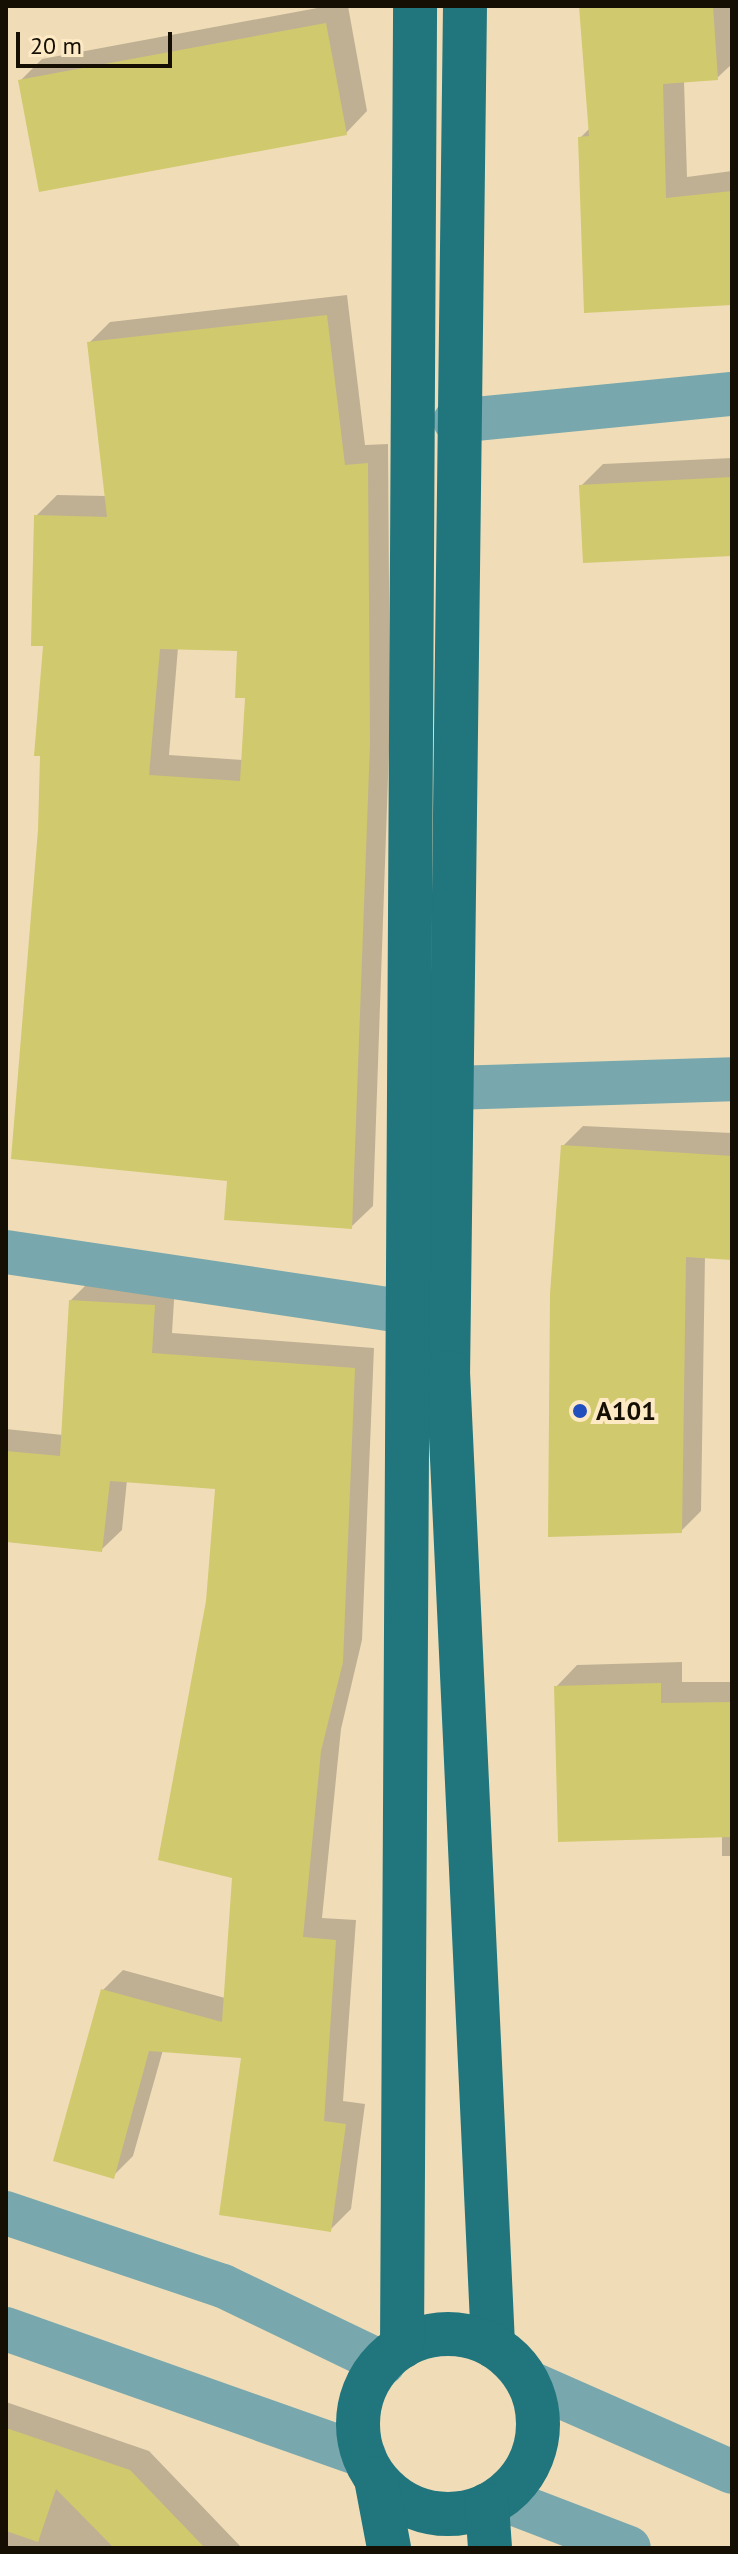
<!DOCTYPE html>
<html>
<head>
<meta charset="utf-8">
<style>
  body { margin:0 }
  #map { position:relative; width:738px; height:2554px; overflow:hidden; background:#f0ddb8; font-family:"PT Sans",sans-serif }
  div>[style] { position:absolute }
  .shadow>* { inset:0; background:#0003 }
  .building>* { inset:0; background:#d1c96d }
  .minor>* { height:44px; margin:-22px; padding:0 22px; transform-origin:22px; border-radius:22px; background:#78a8ad }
  .major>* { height:44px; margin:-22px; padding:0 22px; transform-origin:22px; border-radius:22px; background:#21757d }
  .major>.ring { margin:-22px; padding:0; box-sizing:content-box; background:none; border:44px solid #21757d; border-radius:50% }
  .dots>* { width:22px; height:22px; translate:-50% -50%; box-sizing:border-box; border:4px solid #fdeac5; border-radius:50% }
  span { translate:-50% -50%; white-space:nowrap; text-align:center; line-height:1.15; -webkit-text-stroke:8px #fdeac5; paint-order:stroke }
  .poi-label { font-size:26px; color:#150e03; font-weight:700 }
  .left { translate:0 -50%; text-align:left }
  .frame { position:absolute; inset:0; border:8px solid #150e03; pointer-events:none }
  .scale { position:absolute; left:16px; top:32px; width:156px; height:36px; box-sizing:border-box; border:4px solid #150e03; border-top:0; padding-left:10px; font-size:24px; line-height:28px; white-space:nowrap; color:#150e03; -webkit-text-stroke:6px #fdeac5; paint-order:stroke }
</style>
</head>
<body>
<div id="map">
  <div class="shadow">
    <i style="clip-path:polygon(328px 6px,348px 6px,367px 111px,346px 133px,20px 81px,42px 59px)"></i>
    <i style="clip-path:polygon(581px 6px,732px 6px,732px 64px,717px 78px,684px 81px,687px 177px,732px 171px,732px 303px,580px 138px,590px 128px)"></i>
    <i style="clip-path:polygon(evenodd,347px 295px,365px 445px,388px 444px,390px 721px,373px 1206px,352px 1226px,229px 1179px,40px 831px,45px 645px,36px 516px,57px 495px,106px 496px,89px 343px,110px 322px,347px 295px,178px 648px,239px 649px,247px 696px,243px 760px,169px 755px,178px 648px)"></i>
    <i style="clip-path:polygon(732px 458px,732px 554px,581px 486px,603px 464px)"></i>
    <i style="clip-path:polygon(583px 1126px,732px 1133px,732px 1258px,705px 1256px,701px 1511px,681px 1531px,563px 1146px)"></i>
    <i style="clip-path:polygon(91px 1280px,175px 1285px,172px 1333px,374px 1348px,362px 1640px,341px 1729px,322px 1918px,356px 1920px,343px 2101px,365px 2104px,351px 2209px,331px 2229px,243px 2056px,163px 2050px,133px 2156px,113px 2176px,103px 1990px,123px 1970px,225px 1998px,234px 1877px,218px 1487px,127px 1480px,122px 1530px,101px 1550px,6px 1540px,6px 1429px,63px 1435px,71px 1300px)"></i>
    <i style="clip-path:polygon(682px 1662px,682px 1682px,732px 1682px,732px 1856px,722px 1856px,722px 1836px,556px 1687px,577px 1665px)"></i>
    <i style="clip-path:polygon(6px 2402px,149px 2451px,242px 2548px,6px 2548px)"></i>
  </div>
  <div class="building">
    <i style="clip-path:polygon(579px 6px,713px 6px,718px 80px,663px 84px,666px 198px,732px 191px,732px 305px,584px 313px,578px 137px,589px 136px)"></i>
    <i style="clip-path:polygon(326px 23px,347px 135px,39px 192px,18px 80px)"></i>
    <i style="clip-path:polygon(evenodd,327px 315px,345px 465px,368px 463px,370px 743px,352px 1229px,224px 1220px,227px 1181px,11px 1159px,38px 830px,40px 756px,34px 756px,43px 646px,31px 646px,34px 515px,107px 517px,87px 342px,327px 315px,160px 649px,237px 651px,235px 698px,245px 698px,240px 781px,149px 775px,160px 649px)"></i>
    <i style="clip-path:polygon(732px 477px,732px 556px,583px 563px,579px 485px)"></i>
    <i style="clip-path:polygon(561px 1145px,732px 1156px,732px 1260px,686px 1257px,682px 1533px,548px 1537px,550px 1294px)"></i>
    <i style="clip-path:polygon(69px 1300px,155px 1305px,152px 1353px,355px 1368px,343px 1662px,321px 1751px,303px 1937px,336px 1940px,324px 2121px,346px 2124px,331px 2232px,219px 2215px,241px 2058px,149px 2051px,114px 2179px,53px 2161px,101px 1989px,222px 2022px,232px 1878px,158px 1860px,206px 1601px,215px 1489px,110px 1481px,102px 1552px,6px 1542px,6px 1451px,60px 1456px)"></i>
    <i style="clip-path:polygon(661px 1683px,661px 1703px,732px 1702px,732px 1837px,558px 1842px,554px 1686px)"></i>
    <i style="clip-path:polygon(6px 2428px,130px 2470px,205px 2548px,114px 2548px,56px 2489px,38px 2542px,6px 2531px)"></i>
  </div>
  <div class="minor">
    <i style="left:455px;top:421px;width:278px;rotate:-5.6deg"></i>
    <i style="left:451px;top:1088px;width:281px;rotate:-1.8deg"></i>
    <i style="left:6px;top:1252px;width:406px;rotate:8.5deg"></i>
    <i style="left:6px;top:2213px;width:229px;rotate:18.6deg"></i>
    <i style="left:223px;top:2286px;width:178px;rotate:25.7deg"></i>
    <i style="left:6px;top:2329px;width:380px;rotate:19.5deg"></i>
    <i style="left:528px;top:2382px;width:223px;rotate:23.8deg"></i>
    <i style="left:499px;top:2498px;width:139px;rotate:21deg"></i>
  </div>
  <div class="major">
    <i style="left:465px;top:6px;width:1366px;rotate:90.71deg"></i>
    <i style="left:448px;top:1372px;width:975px;rotate:87.35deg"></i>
    <i class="ring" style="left:358px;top:2334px;width:136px;height:136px"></i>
    <i style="left:402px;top:2347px;width:2341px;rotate:-89.68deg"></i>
    <i style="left:376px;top:2479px;width:70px;rotate:79.3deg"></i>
    <i style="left:487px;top:2505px;width:43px;rotate:86deg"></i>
  </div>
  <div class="dots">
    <i style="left:580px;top:1411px;background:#224fbd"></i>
  </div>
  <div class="poi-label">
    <span class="left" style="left:596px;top:1411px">A101</span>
  </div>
  <div class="frame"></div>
  <div class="scale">20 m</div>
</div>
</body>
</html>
